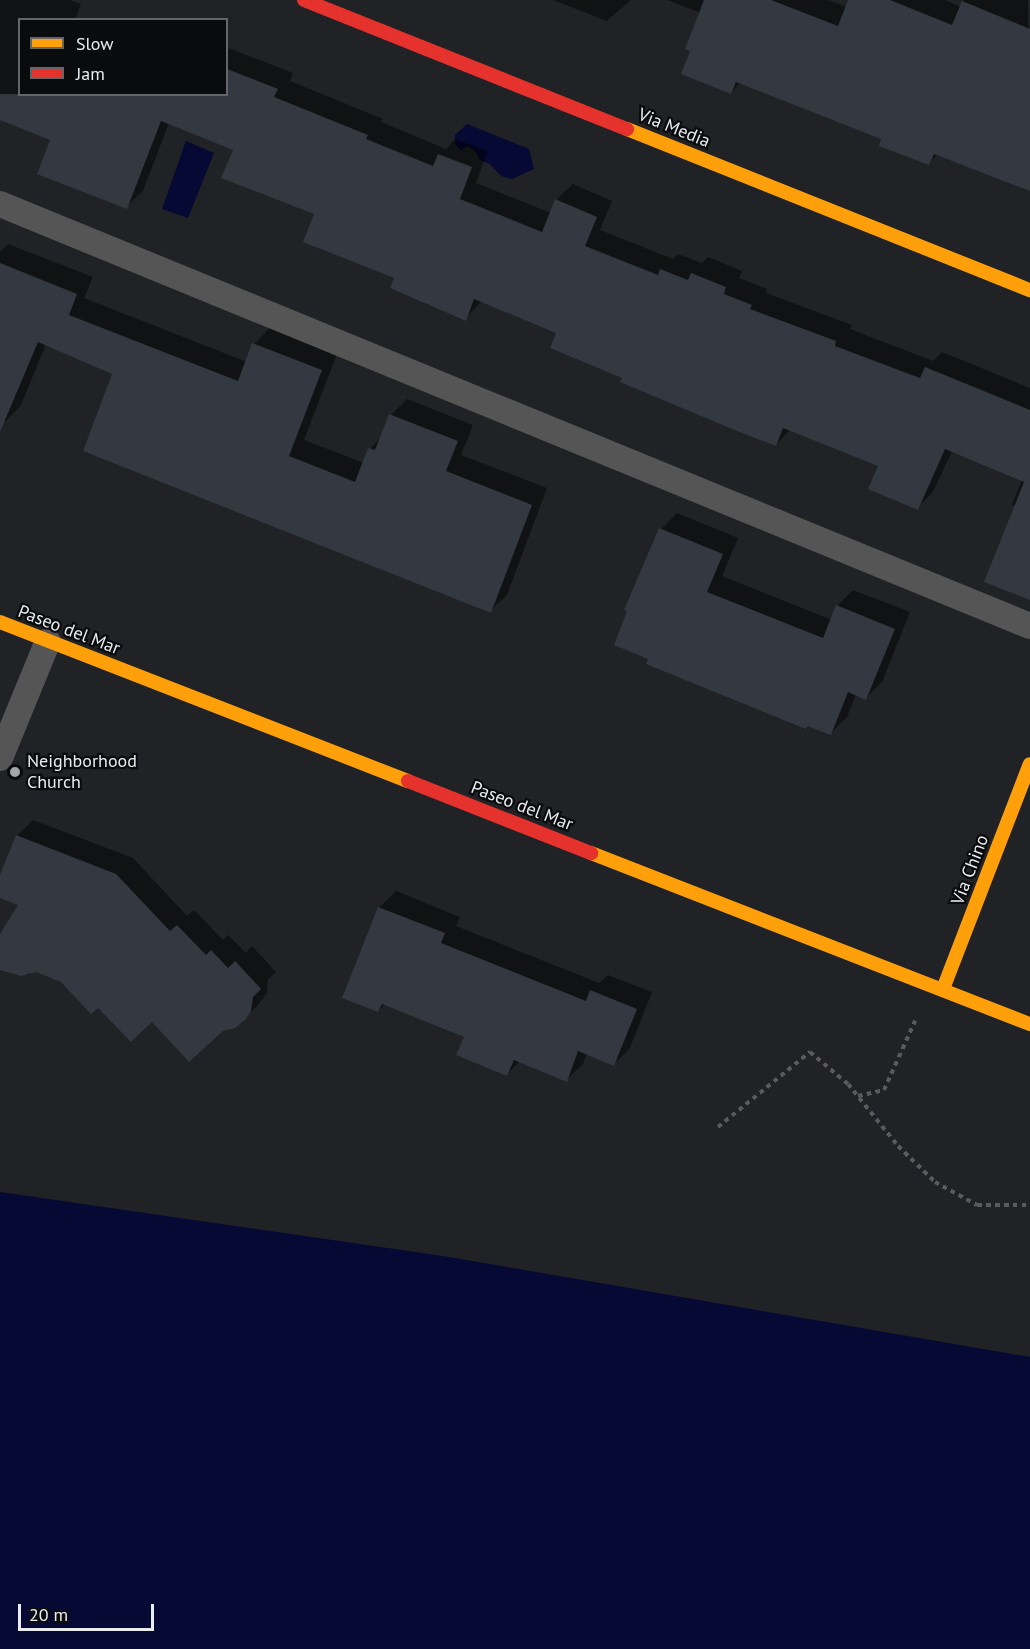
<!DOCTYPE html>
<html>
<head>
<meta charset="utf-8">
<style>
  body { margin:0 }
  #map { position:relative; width:1030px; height:1649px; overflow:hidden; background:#202225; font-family:"PT Sans",sans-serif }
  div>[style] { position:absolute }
  .water>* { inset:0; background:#050933 }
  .shadow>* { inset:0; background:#0007 }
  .building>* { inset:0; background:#333841 }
  .path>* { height:4px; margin-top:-2px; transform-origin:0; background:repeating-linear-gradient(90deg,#5b5b5b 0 4.5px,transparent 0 9px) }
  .lane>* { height:26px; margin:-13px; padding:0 13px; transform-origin:13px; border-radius:13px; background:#565555 }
  .slow>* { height:14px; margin:-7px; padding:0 7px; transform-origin:7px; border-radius:7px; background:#ff9f0a }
  .jam>* { height:14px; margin:-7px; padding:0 7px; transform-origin:7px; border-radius:7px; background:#e5322d }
  .dots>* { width:16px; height:16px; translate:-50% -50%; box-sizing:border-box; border:3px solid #0a0b0d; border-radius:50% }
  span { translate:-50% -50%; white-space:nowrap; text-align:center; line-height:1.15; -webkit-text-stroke:4.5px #0a0b0d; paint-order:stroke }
  .street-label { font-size:18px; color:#ebecf0 }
  .poi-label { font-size:18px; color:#ebecf0 }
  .left { translate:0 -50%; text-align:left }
  .legend { position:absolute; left:18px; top:18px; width:210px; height:78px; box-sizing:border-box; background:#0a0b0d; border:2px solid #646568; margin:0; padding:8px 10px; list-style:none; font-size:18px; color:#ebecf0 }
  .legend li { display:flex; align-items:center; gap:12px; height:30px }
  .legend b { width:30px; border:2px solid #646568 }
  .scale { position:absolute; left:18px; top:1604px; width:136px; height:27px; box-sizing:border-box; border:3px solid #ebecf0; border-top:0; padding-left:8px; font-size:18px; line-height:21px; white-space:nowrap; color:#ebecf0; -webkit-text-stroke:4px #0a0b0d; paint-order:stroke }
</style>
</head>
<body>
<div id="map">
  <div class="water">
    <i style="clip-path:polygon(467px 124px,529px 149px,534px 169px,512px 179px,501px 176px,490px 164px,480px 160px,476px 152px,468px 146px,461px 150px,455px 144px,455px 135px)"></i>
    <i style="clip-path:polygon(186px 141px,214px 153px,188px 218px,162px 209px)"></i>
    <i style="clip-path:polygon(0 1192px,443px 1256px,1030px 1357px,1030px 1649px,0 1649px)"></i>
  </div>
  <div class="shadow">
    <i style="clip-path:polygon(0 0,70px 0,81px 4px,75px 20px,20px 20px,20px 94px,226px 94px,226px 47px,293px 73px,290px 81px,383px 119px,381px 122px,446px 149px,455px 139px,488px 151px,476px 183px,551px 213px,556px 200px,573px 184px,612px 201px,600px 230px,673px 259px,678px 254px,702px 263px,708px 257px,742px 271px,739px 278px,767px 289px,766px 293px,852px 325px,850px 329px,933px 361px,942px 352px,1030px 388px,1030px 599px,1016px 507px,1012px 504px,1022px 480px,952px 451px,933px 492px,917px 508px,880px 465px,790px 430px,776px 445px,624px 377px,558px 332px,482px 301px,465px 319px,426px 304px,428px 300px,235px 149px,169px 123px,143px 191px,126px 207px,52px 139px,0 118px)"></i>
    <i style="clip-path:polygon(553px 0,631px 0,607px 21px)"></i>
    <i style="clip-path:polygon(667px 0,828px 0,847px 7px,850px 0,945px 0,961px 7px,964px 0,1028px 0,1030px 190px,938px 154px,929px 163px,883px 138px,741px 82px,731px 92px,692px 50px,701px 13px)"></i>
    <i style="clip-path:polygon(8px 244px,93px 277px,84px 298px,247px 362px,254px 344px,270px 328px,337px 354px,304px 440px,364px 463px,370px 449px,382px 436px,391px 415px,407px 399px,473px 425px,461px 455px,547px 488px,507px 595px,490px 611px,114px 373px,46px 344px,21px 405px,5px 422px,0 420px,0 252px)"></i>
    <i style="clip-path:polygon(677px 513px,738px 538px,722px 576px,832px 620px,837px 606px,853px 590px,910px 612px,882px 682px,866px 698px,856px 694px,847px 717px,831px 733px,809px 725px,806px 727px,650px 658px,661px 529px)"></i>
    <i style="clip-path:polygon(33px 820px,133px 858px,187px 916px,194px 910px,223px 940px,228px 935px,246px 953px,252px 946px,276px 972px,268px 979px,267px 993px,257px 1006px,240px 1023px,152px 1020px,98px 1005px,62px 981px,36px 970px,28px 975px,5px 970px,0 962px,0 937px,20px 904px,0 896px,0 879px,17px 836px)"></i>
    <i style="clip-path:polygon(396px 891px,460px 917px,456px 926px,599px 983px,608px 975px,652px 992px,630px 1048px,614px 1064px,587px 1053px,583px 1064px,566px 1080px,520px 1061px,507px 1074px,466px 1036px,385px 1004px,378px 1011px,344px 997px,380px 907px)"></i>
  </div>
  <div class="building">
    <i style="clip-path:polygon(704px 0,771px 0,838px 26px,848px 0,890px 0,952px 25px,962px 1px,1030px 29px,1030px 191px,934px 154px,929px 165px,879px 146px,881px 139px,736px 82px,731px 94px,681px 74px,690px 51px,685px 49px)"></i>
    <i style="clip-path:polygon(227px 69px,278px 89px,274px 97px,368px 135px,366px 139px,433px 166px,438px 154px,472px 167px,460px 199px,542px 232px,555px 199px,597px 217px,585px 246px,658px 275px,660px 269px,688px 280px,691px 273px,726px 287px,724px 294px,752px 305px,750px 309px,836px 341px,835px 346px,920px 378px,925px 367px,1030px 410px,1030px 600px,984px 582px,1024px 482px,945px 449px,918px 510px,868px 489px,878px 466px,783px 428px,776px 446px,737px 431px,620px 382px,622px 378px,550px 348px,556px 333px,474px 299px,466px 321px,390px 288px,394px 278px,303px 242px,314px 214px,221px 178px,233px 150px,161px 121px,127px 209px,37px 174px,50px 140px,0 120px,0 94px,226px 94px)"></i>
    <i style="clip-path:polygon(0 263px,77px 294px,69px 315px,238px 381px,252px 343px,322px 370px,289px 456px,355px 482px,368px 448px,375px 450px,389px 414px,458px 441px,446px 471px,532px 505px,491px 613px,83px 451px,112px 374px,38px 342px,0 432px)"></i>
    <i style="clip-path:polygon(659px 528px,723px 554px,707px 592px,823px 638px,836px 605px,895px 629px,866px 700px,848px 692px,831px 735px,807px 726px,806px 729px,646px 664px,648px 659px,614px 645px,627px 611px,624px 610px)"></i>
    <i style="clip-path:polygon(16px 835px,116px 874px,170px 931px,177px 925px,206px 955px,211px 950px,228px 968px,235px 961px,261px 989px,253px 997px,251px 1011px,246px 1019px,235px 1028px,223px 1031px,189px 1062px,152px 1022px,131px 1042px,98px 1008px,91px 1014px,61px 982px,36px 972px,21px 976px,0 970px,0 934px,18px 905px,0 898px,0 875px)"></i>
    <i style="clip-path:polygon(378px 907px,445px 933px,441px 943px,586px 1001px,590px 990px,637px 1009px,614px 1066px,578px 1051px,567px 1082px,514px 1060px,507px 1076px,456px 1055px,464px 1037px,382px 1004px,378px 1012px,342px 998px)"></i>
  </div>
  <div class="path">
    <i style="left:858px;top:1096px;width:27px;rotate:-13deg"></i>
    <i style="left:884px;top:1090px;width:76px;rotate:-65.8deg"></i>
    <i style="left:718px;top:1127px;width:119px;rotate:-39.2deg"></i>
    <i style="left:810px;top:1052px;width:50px;rotate:40.1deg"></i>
    <i style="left:848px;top:1084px;width:80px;rotate:51.1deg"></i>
    <i style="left:898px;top:1146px;width:52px;rotate:44.2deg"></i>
    <i style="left:935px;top:1182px;width:48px;rotate:28.7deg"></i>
    <i style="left:977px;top:1205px;width:53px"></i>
  </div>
  <div class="lane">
    <i style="left:0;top:204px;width:1113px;rotate:22.28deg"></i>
    <i style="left:0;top:758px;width:126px;rotate:-67.7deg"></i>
  </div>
  <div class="slow">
    <i style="left:627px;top:129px;width:434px;rotate:21.8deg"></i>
    <i style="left:0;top:622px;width:438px;rotate:21.3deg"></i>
    <i style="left:591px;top:853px;width:471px;rotate:21.3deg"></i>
    <i style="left:943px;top:989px;width:241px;rotate:-68.9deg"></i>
  </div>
  <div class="jam">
    <i style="left:304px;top:0;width:348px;rotate:21.8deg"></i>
    <i style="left:408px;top:781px;width:197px;rotate:21.5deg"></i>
  </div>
  <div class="dots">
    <i style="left:15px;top:772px;background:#a4a5a9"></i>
  </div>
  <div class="street-label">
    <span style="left:674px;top:128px;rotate:22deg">Via Media</span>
    <span style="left:69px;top:630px;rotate:21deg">Paseo del Mar</span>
    <span style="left:522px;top:806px;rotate:21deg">Paseo del Mar</span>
    <span style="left:970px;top:870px;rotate:-69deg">Via Chino</span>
  </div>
  <div class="poi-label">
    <span class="left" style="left:27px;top:772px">Neighborhood<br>Church</span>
  </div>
  <ul class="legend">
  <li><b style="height:8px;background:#ff9f0a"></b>Slow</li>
  <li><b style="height:8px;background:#e5322d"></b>Jam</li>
  </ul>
  <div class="scale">20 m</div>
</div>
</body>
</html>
